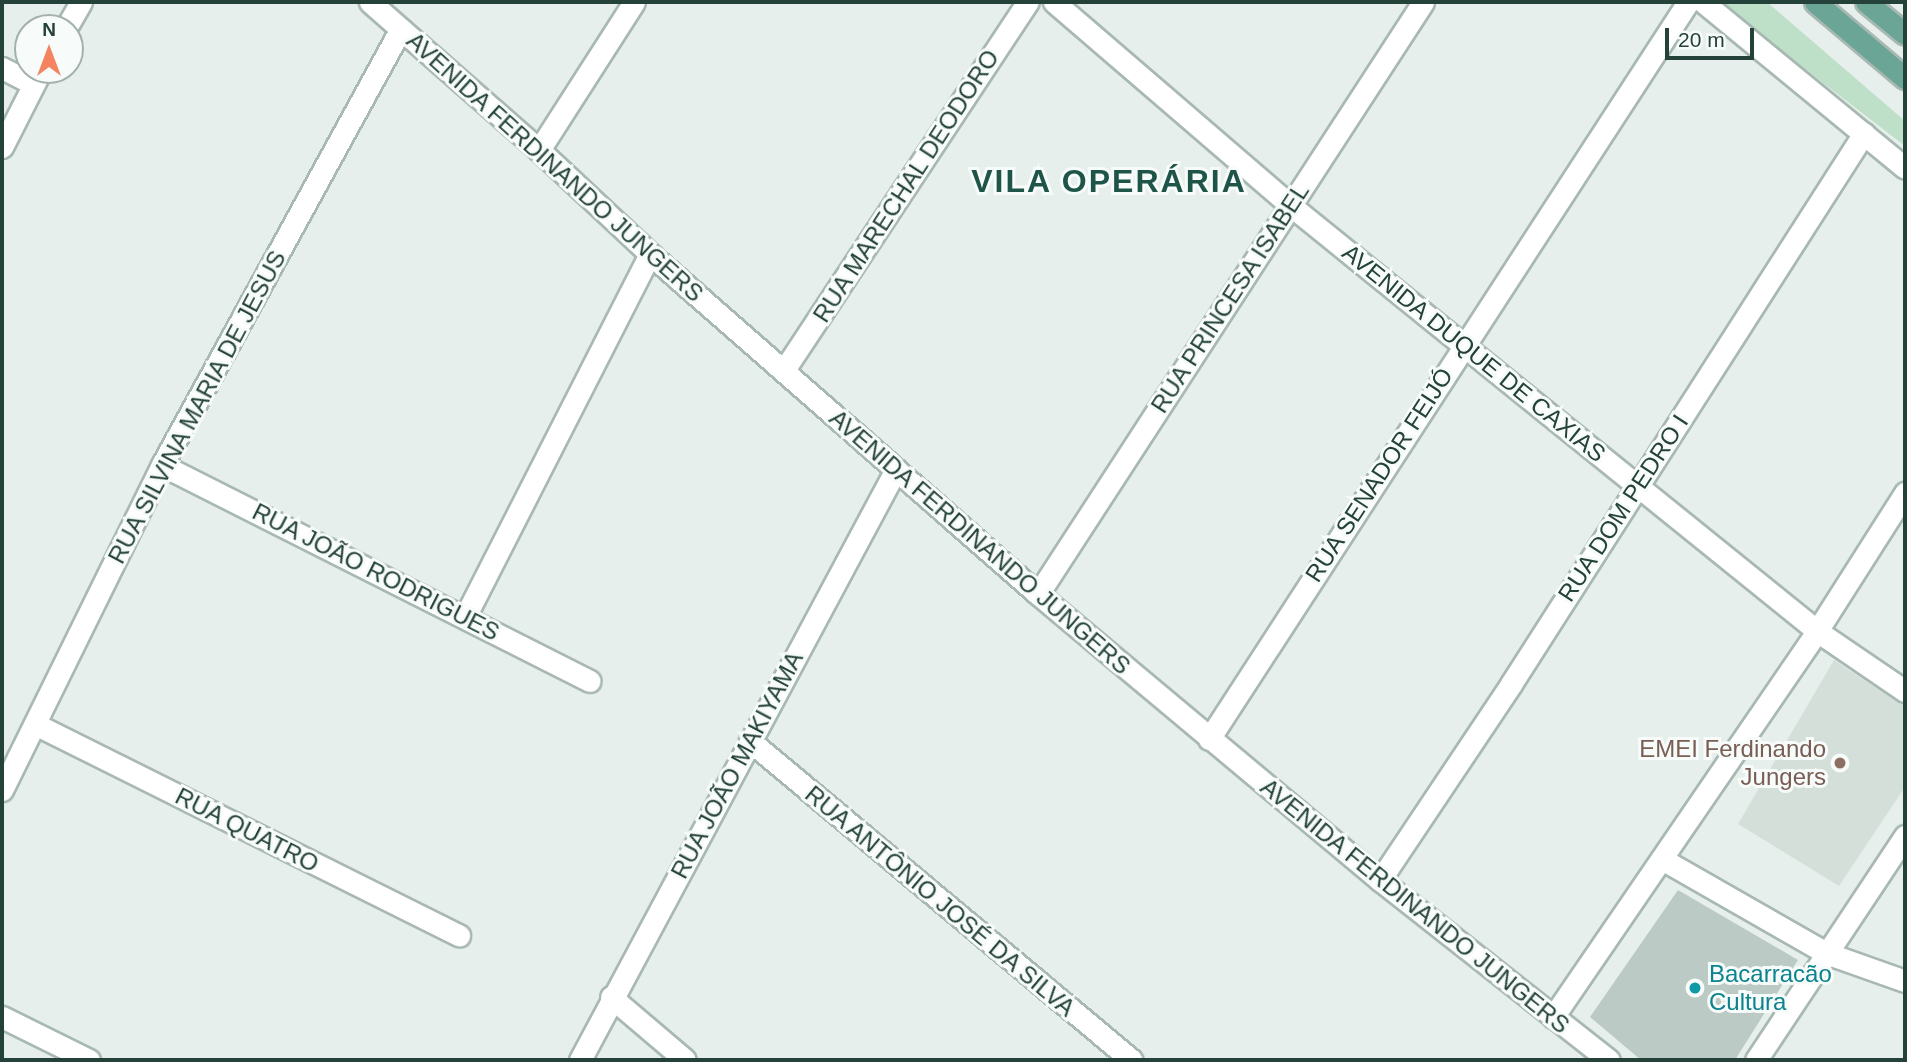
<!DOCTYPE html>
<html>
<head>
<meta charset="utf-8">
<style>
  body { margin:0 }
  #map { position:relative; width:1907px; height:1062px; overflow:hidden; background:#e6efeb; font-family:Helvetica,sans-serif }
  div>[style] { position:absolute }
  .built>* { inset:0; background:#d4dfda }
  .green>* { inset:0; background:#bfe0c8 }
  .building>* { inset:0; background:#bbcac4 }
  .roads { filter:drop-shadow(2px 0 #a8b8b2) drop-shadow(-2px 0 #a8b8b2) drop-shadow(0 2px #a8b8b2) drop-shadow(0 -2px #a8b8b2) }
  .minor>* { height:21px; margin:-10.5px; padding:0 10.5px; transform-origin:10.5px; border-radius:10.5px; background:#fff }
  .major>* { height:21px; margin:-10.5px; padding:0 10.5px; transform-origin:10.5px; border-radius:10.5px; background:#6aa596 }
  .dots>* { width:19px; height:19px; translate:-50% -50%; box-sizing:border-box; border:4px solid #f7fbf9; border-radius:50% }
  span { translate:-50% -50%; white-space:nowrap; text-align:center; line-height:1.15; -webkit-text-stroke:6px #f7fbf9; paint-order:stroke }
  .street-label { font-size:24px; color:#24423a }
  .education-label { font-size:24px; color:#785e54 }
  .right { translate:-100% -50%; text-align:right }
  .culture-label { font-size:24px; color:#0d838f }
  .left { translate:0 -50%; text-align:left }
  .district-label { font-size:32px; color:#1f5548; font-weight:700; letter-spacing:2px }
  .frame { position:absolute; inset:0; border:4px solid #24423a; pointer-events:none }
  .north { position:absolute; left:14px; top:14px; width:70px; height:70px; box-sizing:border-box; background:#f7fbf9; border:2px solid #a3b1ad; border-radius:50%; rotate:0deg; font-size:19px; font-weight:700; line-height:28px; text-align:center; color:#24423a }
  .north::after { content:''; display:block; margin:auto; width:24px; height:32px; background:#f4845f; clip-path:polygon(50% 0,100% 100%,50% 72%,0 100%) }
  .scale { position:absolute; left:1665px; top:28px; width:89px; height:32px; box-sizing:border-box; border:4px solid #24423a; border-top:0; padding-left:9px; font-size:21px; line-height:24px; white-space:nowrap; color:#24423a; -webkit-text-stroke:5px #f7fbf9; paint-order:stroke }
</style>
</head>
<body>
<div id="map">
  <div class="built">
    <i style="clip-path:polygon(1834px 660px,1905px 707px,1905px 787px,1839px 886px,1738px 824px)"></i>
  </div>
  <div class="green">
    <i style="clip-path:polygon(1718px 2px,1767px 2px,1905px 121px,1905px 146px)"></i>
  </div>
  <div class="building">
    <i style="clip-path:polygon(1678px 890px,1798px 960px,1735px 1060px,1641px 1060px,1590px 1017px)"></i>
  </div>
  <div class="roads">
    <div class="minor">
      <i style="left:370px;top:2px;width:225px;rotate:41.2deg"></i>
      <i style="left:539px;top:150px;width:152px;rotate:43.1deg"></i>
      <i style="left:650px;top:254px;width:516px;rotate:41.23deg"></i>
      <i style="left:1038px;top:594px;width:446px;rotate:39.9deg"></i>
      <i style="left:1380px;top:880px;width:291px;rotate:38.2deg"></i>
      <i style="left:1054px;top:2px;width:311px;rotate:40.7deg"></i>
      <i style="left:1290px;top:205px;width:223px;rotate:39deg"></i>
      <i style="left:1463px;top:345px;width:455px;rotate:38.9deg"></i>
      <i style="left:1817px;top:631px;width:107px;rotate:34.3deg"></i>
      <i style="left:1703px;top:2px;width:261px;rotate:39.4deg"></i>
      <i style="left:66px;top:28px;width:30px;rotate:-60deg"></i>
      <i style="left:2px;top:68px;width:35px;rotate:27deg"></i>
      <i style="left:2px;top:147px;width:86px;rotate:-63.1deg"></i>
      <i style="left:539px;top:150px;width:176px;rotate:-57.3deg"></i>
      <i style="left:784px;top:370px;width:442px;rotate:-56.5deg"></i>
      <i style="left:162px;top:465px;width:479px;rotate:26.8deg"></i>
      <i style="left:1038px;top:594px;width:706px;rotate:-56.96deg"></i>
      <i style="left:465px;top:617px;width:407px;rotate:-63deg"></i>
      <i style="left:35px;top:724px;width:474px;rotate:26.5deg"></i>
      <i style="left:1209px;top:739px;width:879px;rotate:-56.98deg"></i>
      <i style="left:750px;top:741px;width:497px;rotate:39.9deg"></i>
      <i style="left:2px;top:790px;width:362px;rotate:-63.8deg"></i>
      <i style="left:162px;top:465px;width:497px;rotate:-61.3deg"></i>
      <i style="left:1662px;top:859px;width:189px;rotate:29.8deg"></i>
      <i style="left:1826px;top:953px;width:84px;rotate:19.5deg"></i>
      <i style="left:1380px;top:880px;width:236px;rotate:-56.2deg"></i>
      <i style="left:1511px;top:684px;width:654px;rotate:-57.35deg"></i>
      <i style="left:611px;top:997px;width:97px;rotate:40.4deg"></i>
      <i style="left:2px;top:1017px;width:97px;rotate:26.3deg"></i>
      <i style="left:1553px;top:1017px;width:468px;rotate:-55.6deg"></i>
      <i style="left:1817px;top:631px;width:164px;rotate:-57.5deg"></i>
      <i style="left:580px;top:1060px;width:668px;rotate:-61.86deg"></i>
      <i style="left:1756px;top:1060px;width:269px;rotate:-56.4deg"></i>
    </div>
    <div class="major">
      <i style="left:1815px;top:2px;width:118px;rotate:40.2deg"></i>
      <i style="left:1866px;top:2px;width:50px;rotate:39.4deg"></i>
    </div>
  </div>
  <div class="dots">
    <i style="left:1840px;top:763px;background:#8d6e63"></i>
    <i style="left:1695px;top:988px;background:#0f9aa8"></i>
  </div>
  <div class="street-label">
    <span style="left:555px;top:167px;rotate:42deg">AVENIDA FERDINANDO JUNGERS</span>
    <span style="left:906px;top:186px;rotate:-57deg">RUA MARECHAL DEODORO</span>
    <span style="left:1230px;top:298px;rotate:-57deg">RUA PRINCESA ISABEL</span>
    <span style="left:1474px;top:353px;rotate:39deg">AVENIDA DUQUE DE CAXIAS</span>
    <span style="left:197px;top:407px;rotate:-62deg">RUA SILVINA MARIA DE JESUS</span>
    <span style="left:1379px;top:475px;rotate:-57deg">RUA SENADOR FEIJÓ</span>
    <span style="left:1623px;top:508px;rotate:-57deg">RUA DOM PEDRO I</span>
    <span style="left:980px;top:542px;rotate:41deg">AVENIDA FERDINANDO JUNGERS</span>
    <span style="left:376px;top:572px;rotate:27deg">RUA JOÃO RODRIGUES</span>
    <span style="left:737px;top:765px;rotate:-62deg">RUA JOÃO MAKIYAMA</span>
    <span style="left:247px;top:830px;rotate:27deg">RUA QUATRO</span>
    <span style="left:940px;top:901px;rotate:40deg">RUA ANTÔNIO JOSÉ DA SILVA</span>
    <span style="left:1415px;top:906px;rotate:39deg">AVENIDA FERDINANDO JUNGERS</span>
  </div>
  <div class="education-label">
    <span class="right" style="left:1826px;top:763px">EMEI Ferdinando<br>Jungers</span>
  </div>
  <div class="culture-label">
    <span class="left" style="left:1709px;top:988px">Bacarracão<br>Cultura</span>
  </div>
  <div class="district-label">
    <span style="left:1109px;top:181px">VILA OPERÁRIA</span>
  </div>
  <div class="frame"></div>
  <div class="north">N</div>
  <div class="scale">20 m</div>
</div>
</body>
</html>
